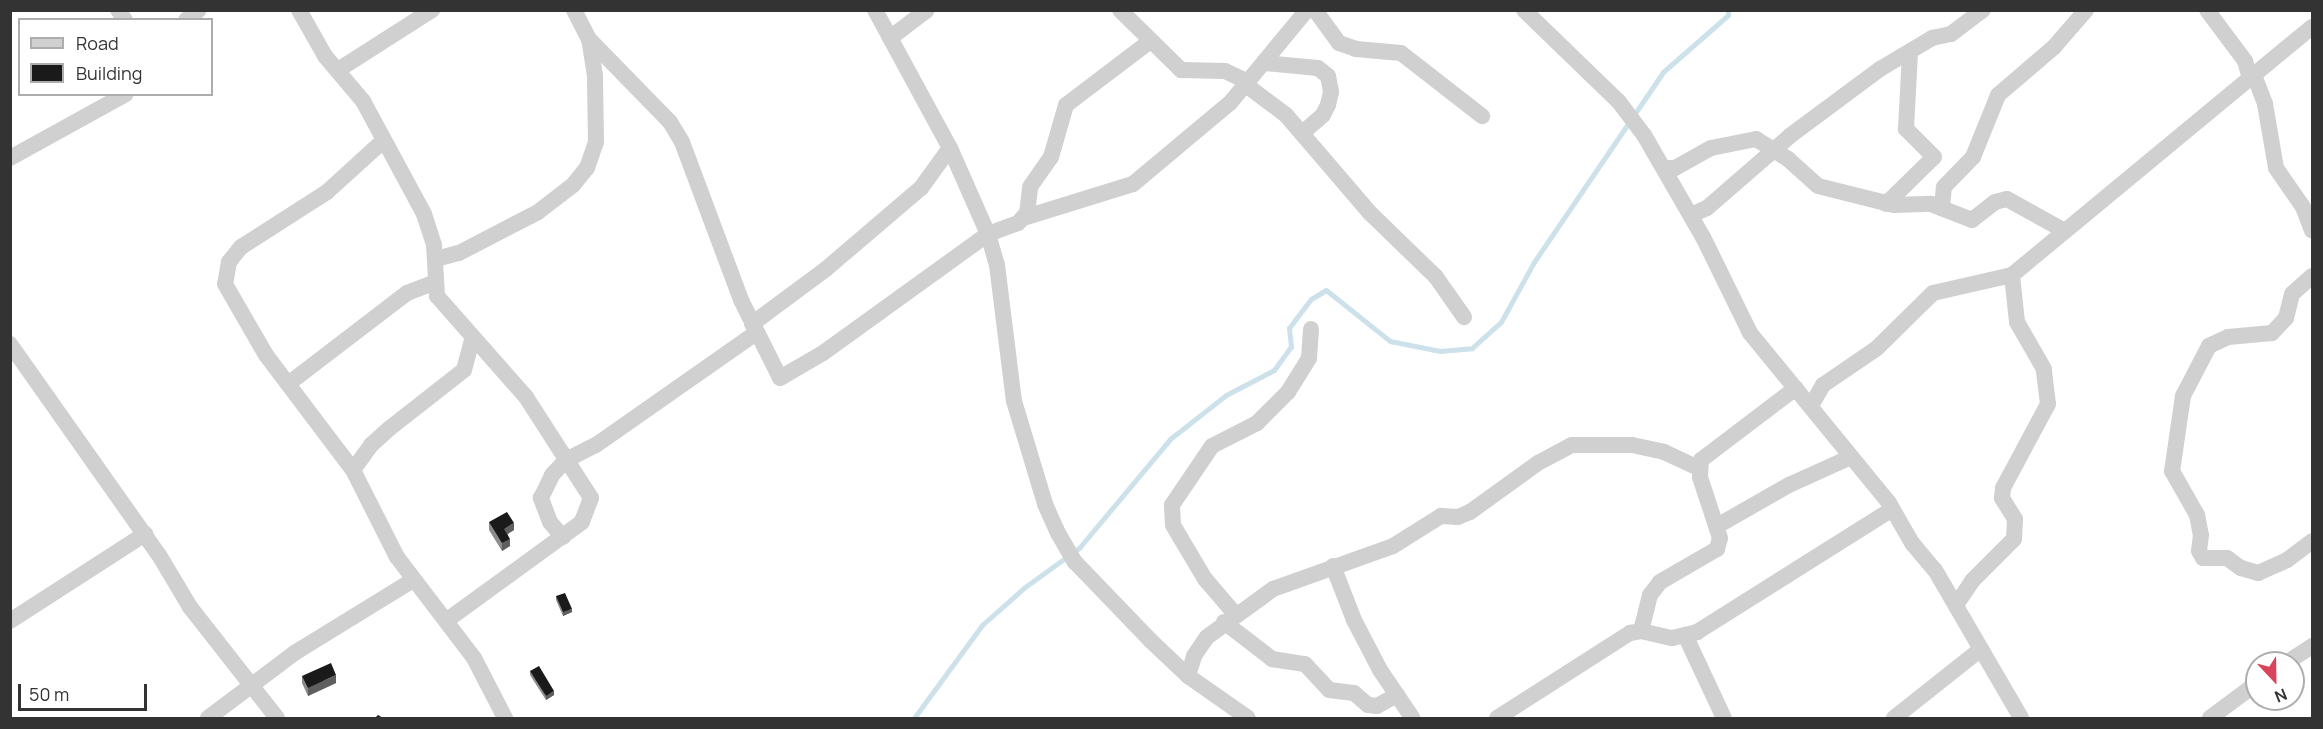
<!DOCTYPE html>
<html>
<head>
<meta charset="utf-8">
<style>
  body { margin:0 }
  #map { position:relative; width:2323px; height:729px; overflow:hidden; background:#fff; font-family:Manrope,sans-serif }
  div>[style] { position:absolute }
  .stream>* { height:5px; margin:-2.5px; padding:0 2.5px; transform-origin:2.5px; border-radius:2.5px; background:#cde1ea }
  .minor>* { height:16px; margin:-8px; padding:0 8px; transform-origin:8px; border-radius:8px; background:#d0d0d0 }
  .wall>* { inset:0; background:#8c8c8c }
  .shaded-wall>* { inset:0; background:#5f5f5f }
  .building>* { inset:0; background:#1a1a1a }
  span { translate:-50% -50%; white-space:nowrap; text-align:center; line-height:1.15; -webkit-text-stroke:6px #fff; paint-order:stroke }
  .frame { position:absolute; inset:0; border:12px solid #333; pointer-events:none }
  .legend { position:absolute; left:18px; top:18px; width:195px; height:78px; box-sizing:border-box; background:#fff; border:2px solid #adadad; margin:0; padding:8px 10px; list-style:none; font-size:18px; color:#333 }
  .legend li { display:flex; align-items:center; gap:12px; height:30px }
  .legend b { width:30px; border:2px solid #adadad }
  .north { position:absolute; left:2245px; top:651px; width:60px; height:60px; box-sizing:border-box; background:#fff; border:2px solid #adadad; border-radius:50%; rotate:158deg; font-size:16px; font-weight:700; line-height:24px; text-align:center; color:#333 }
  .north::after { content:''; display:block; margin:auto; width:21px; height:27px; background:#da445b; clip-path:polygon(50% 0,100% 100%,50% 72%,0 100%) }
  .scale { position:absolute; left:18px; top:684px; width:129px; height:27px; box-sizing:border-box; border:3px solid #333; border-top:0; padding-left:8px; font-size:18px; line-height:21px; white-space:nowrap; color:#333; -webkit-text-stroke:4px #fff; paint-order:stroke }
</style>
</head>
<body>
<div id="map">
  <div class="stream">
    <i style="left:914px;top:718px;width:115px;rotate:-53.8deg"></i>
    <i style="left:982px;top:625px;width:57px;rotate:-41.5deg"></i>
    <i style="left:1025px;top:587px;width:67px;rotate:-35.8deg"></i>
    <i style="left:1079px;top:548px;width:142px;rotate:-50.1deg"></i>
    <i style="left:1170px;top:439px;width:71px;rotate:-38.2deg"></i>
    <i style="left:1226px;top:395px;width:54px;rotate:-27.5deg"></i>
    <i style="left:1274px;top:370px;width:29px;rotate:-54deg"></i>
    <i style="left:1291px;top:347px;width:19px;rotate:-96deg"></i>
    <i style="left:1289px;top:328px;width:36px;rotate:-53deg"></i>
    <i style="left:1311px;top:299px;width:17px;rotate:-31deg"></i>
    <i style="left:1326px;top:290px;width:82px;rotate:38.6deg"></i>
    <i style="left:1390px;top:341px;width:51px;rotate:11.3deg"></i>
    <i style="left:1440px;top:351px;width:32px;rotate:-5deg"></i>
    <i style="left:1472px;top:348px;width:39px;rotate:-42deg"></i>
    <i style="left:1501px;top:322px;width:68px;rotate:-61.2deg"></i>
    <i style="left:1534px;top:262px;width:230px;rotate:-55.8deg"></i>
    <i style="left:1663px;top:72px;width:86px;rotate:-41.2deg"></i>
    <i style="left:1728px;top:15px;width:5px;rotate:-90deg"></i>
  </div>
  <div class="minor">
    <i style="left:118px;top:10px;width:12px;rotate:55deg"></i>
    <i style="left:299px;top:10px;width:53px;rotate:60.5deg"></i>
    <i style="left:325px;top:56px;width:59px;rotate:49.8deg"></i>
    <i style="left:363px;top:101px;width:128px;rotate:61.6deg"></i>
    <i style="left:424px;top:214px;width:33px;rotate:72deg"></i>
    <i style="left:434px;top:245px;width:51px;rotate:86.6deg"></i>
    <i style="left:437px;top:296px;width:135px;rotate:48.6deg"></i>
    <i style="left:526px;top:397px;width:120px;rotate:57.2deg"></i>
    <i style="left:591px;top:498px;width:26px;rotate:111deg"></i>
    <i style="left:582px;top:522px;width:167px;rotate:144deg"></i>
    <i style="left:574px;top:10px;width:33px;rotate:63deg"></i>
    <i style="left:589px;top:39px;width:116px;rotate:45.7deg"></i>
    <i style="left:670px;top:122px;width:23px;rotate:59deg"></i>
    <i style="left:682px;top:142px;width:169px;rotate:69.5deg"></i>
    <i style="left:741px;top:300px;width:87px;rotate:63.4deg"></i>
    <i style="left:780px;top:378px;width:50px;rotate:-30.2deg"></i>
    <i style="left:823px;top:353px;width:203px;rotate:-35.8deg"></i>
    <i style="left:988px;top:234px;width:32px;rotate:-20deg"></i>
    <i style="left:1018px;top:223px;width:13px;rotate:-48deg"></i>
    <i style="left:1027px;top:213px;width:26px;rotate:-83deg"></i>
    <i style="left:1030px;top:187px;width:37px;rotate:-55deg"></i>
    <i style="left:1051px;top:157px;width:54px;rotate:-73.9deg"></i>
    <i style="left:1066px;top:105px;width:104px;rotate:-37.2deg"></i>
    <i style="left:875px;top:10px;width:157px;rotate:61.5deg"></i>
    <i style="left:950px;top:148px;width:94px;rotate:66.2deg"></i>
    <i style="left:988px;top:234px;width:32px;rotate:74deg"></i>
    <i style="left:997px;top:265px;width:137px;rotate:82.9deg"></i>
    <i style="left:1014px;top:401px;width:108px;rotate:73.2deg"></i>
    <i style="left:1045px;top:504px;width:32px;rotate:66deg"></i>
    <i style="left:1058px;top:533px;width:34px;rotate:60deg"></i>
    <i style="left:1075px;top:562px;width:110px;rotate:46.1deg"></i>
    <i style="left:1151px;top:641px;width:51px;rotate:43.4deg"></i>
    <i style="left:1188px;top:676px;width:73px;rotate:35deg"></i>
    <i style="left:1120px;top:10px;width:86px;rotate:44.5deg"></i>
    <i style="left:1181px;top:70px;width:44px;rotate:1.3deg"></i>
    <i style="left:1225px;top:71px;width:26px;rotate:25deg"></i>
    <i style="left:1315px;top:10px;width:41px;rotate:54deg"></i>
    <i style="left:1339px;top:43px;width:18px;rotate:19deg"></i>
    <i style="left:1356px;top:49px;width:45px;rotate:5.1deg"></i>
    <i style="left:1401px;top:53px;width:103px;rotate:37.9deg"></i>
    <i style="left:1524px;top:10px;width:132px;rotate:44.1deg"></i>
    <i style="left:1619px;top:102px;width:41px;rotate:52.9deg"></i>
    <i style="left:1644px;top:135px;width:118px;rotate:60deg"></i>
    <i style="left:1703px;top:237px;width:107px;rotate:63.9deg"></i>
    <i style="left:1750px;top:333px;width:220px;rotate:50.7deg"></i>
    <i style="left:1889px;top:503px;width:46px;rotate:60.1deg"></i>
    <i style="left:1912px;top:543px;width:35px;rotate:50deg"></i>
    <i style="left:1935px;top:570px;width:171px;rotate:59.8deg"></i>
    <i style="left:2207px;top:10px;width:64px;rotate:53.3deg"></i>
    <i style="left:2245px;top:61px;width:18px;rotate:74deg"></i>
    <i style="left:186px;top:20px;width:16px;rotate:-38deg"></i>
    <i style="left:890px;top:38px;width:46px;rotate:-37.1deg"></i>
    <i style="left:1264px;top:63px;width:54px;rotate:5.3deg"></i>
    <i style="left:1318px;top:68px;width:13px;rotate:39deg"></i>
    <i style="left:1328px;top:76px;width:16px;rotate:79deg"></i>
    <i style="left:1331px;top:92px;width:13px;rotate:103deg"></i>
    <i style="left:1328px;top:105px;width:11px;rotate:117deg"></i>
    <i style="left:1323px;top:115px;width:28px;rotate:139deg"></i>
    <i style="left:338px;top:70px;width:112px;rotate:-32.6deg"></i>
    <i style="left:2254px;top:75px;width:31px;rotate:69deg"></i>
    <i style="left:2265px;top:104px;width:65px;rotate:80.2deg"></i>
    <i style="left:2276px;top:168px;width:47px;rotate:55.3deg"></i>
    <i style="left:2303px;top:207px;width:25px;rotate:69deg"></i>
    <i style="left:1246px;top:85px;width:50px;rotate:36.9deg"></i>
    <i style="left:1286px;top:115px;width:129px;rotate:49.4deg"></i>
    <i style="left:1370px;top:213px;width:92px;rotate:44.1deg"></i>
    <i style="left:1436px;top:277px;width:49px;rotate:55deg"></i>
    <i style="left:383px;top:141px;width:76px;rotate:137.7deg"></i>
    <i style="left:327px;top:192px;width:102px;rotate:147.4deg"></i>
    <i style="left:241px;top:247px;width:19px;rotate:129deg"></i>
    <i style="left:229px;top:262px;width:22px;rotate:100deg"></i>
    <i style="left:225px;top:284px;width:82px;rotate:60deg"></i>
    <i style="left:266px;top:355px;width:144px;rotate:52.9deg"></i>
    <i style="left:353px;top:470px;width:97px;rotate:63.2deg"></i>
    <i style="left:397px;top:557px;width:127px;rotate:52.7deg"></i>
    <i style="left:474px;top:658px;width:68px;rotate:62.7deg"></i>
    <i style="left:10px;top:158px;width:132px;rotate:-28.9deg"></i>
    <i style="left:1664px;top:168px;width:11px"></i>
    <i style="left:1675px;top:168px;width:41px;rotate:-29.1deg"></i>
    <i style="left:1711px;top:148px;width:46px;rotate:-11.3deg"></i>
    <i style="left:1756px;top:139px;width:38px;rotate:32deg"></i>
    <i style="left:1788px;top:159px;width:40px;rotate:42deg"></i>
    <i style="left:1818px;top:186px;width:78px;rotate:14deg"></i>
    <i style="left:1894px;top:205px;width:37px;rotate:-2deg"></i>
    <i style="left:1931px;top:204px;width:44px;rotate:21.3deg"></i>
    <i style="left:1972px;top:220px;width:29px;rotate:-38deg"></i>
    <i style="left:1995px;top:202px;width:12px;rotate:-14deg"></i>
    <i style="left:2007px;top:199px;width:66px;rotate:28.9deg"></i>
    <i style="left:1886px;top:204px;width:67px;rotate:-44.4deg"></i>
    <i style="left:1934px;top:157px;width:40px;rotate:-135deg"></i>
    <i style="left:1906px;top:129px;width:76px;rotate:-87deg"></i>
    <i style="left:1942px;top:208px;width:21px;rotate:-85deg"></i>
    <i style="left:1944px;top:187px;width:42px;rotate:-46deg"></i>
    <i style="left:1973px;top:157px;width:67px;rotate:-68deg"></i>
    <i style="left:1998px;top:95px;width:74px;rotate:-40.6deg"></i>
    <i style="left:2054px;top:47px;width:49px;rotate:-49.1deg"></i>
    <i style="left:1691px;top:215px;width:17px;rotate:-24deg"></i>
    <i style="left:1707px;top:208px;width:111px;rotate:-41deg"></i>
    <i style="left:1791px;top:135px;width:111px;rotate:-36.6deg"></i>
    <i style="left:1880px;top:69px;width:61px;rotate:-30.8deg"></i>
    <i style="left:1932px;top:38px;width:19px;rotate:-12deg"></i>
    <i style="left:1951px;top:34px;width:40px;rotate:-37deg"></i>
    <i style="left:1023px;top:218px;width:115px;rotate:-17.2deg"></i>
    <i style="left:1133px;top:184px;width:126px;rotate:-39.9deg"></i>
    <i style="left:1230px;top:103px;width:121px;rotate:-50.4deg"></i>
    <i style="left:436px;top:259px;width:24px;rotate:-15deg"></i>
    <i style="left:459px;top:253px;width:89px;rotate:-27.4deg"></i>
    <i style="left:538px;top:212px;width:44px;rotate:-37.6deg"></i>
    <i style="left:573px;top:185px;width:22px;rotate:-51deg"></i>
    <i style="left:587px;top:168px;width:28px;rotate:-71deg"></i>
    <i style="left:596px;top:142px;width:66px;rotate:-90.9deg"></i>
    <i style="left:595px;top:76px;width:36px;rotate:-99deg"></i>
    <i style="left:2312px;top:276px;width:27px;rotate:138deg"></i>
    <i style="left:2292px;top:294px;width:25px;rotate:104deg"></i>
    <i style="left:2286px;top:318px;width:21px;rotate:133deg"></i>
    <i style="left:2272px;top:333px;width:44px;rotate:174.8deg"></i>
    <i style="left:2228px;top:337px;width:21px;rotate:155deg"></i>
    <i style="left:2209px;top:346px;width:56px;rotate:117.5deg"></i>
    <i style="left:2183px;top:396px;width:76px;rotate:98.3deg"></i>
    <i style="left:2172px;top:471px;width:51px;rotate:60.4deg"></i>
    <i style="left:2197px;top:515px;width:20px;rotate:79deg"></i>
    <i style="left:2201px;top:535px;width:16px;rotate:97deg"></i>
    <i style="left:2199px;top:551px;width:8px;rotate:60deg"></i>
    <i style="left:2203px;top:558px;width:24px"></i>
    <i style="left:2227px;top:558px;width:17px;rotate:36deg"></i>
    <i style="left:2241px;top:568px;width:18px;rotate:16deg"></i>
    <i style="left:2258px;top:573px;width:32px;rotate:-24deg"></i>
    <i style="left:2287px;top:560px;width:31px;rotate:-37deg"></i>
    <i style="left:752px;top:324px;width:92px;rotate:-36.6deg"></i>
    <i style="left:826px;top:269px;width:125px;rotate:-40.5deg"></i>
    <i style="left:921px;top:188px;width:49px;rotate:-54.1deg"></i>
    <i style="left:10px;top:344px;width:258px;rotate:54.8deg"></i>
    <i style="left:159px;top:555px;width:61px;rotate:59.2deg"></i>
    <i style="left:190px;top:607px;width:141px;rotate:51.9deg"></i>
    <i style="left:288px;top:384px;width:150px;rotate:-37.4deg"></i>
    <i style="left:407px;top:293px;width:28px;rotate:-21deg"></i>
    <i style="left:1812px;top:404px;width:22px;rotate:-60deg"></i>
    <i style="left:1823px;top:385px;width:65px;rotate:-34.4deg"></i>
    <i style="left:1877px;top:348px;width:78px;rotate:-44.5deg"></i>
    <i style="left:1933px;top:293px;width:81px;rotate:-12.8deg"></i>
    <i style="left:2012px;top:275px;width:389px;rotate:-39.6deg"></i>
    <i style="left:353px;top:470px;width:31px;rotate:-54deg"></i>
    <i style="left:371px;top:445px;width:25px;rotate:-42deg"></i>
    <i style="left:390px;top:428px;width:94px;rotate:-38.1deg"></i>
    <i style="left:464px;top:370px;width:34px;rotate:-75deg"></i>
    <i style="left:1717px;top:526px;width:83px;rotate:-29.7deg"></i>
    <i style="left:1789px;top:485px;width:68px;rotate:-24.3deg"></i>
    <i style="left:563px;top:537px;width:20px;rotate:-131deg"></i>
    <i style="left:550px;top:522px;width:26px;rotate:-111deg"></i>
    <i style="left:541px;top:498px;width:25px;rotate:-64deg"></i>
    <i style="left:552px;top:475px;width:21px;rotate:-47deg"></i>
    <i style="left:566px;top:460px;width:34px;rotate:-27deg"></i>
    <i style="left:596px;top:445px;width:195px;rotate:-35deg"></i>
    <i style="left:1333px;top:566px;width:58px;rotate:68.7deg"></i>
    <i style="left:1354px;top:620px;width:56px;rotate:62.5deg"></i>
    <i style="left:1380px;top:670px;width:57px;rotate:55.8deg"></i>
    <i style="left:1956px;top:605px;width:29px;rotate:-56deg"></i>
    <i style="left:1972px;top:581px;width:59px;rotate:-45deg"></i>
    <i style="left:2014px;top:539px;width:20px;rotate:-87deg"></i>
    <i style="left:2015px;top:519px;width:25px;rotate:-122deg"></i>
    <i style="left:2002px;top:498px;width:10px;rotate:-84deg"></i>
    <i style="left:2003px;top:488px;width:95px;rotate:-61.8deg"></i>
    <i style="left:2048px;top:404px;width:35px;rotate:-97deg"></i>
    <i style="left:2044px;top:369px;width:54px;rotate:-119.9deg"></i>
    <i style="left:2017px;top:322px;width:47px;rotate:-96.1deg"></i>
    <i style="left:1235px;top:614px;width:46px;rotate:-130.6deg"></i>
    <i style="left:1205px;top:579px;width:49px;rotate:-120.8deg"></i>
    <i style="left:1180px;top:537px;width:14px;rotate:-120deg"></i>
    <i style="left:1173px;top:525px;width:20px;rotate:-93deg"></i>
    <i style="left:1172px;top:505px;width:71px;rotate:-55.9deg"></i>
    <i style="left:1212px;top:446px;width:51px;rotate:-27.1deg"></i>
    <i style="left:1257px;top:423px;width:44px;rotate:-45deg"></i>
    <i style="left:1288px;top:392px;width:40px;rotate:-58deg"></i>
    <i style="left:1309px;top:358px;width:29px;rotate:-86deg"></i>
    <i style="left:10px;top:621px;width:161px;rotate:-32.8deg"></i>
    <i style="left:1224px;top:622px;width:61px;rotate:37.6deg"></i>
    <i style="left:1272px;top:659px;width:33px;rotate:9deg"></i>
    <i style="left:1305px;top:664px;width:35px;rotate:47deg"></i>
    <i style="left:1329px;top:690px;width:25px;rotate:7deg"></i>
    <i style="left:1354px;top:693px;width:18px;rotate:41deg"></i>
    <i style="left:1368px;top:705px;width:9px;rotate:6deg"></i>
    <i style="left:1377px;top:706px;width:23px;rotate:-29deg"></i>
    <i style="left:1641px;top:631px;width:37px;rotate:-76deg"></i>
    <i style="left:1650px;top:595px;width:16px;rotate:-52deg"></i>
    <i style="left:1660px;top:582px;width:66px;rotate:-30.1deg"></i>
    <i style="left:1717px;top:549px;width:11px;rotate:-75deg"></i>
    <i style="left:1720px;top:538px;width:64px;rotate:-108.2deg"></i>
    <i style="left:1700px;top:477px;width:17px;rotate:-87deg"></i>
    <i style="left:1701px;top:460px;width:119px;rotate:-37.2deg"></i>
    <i style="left:1686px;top:637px;width:89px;rotate:64.9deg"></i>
    <i style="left:2286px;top:663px;width:31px;rotate:-33deg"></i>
    <i style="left:1188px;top:676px;width:21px;rotate:-73deg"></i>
    <i style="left:1194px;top:656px;width:23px;rotate:-56deg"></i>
    <i style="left:1207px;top:637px;width:82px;rotate:-36deg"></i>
    <i style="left:1273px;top:589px;width:127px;rotate:-19.7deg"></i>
    <i style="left:1393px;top:546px;width:57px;rotate:-32deg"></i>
    <i style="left:1441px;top:516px;width:17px;rotate:3deg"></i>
    <i style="left:1458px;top:517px;width:13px;rotate:-23deg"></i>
    <i style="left:1470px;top:512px;width:84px;rotate:-35.8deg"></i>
    <i style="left:1538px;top:463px;width:38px;rotate:-28deg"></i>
    <i style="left:1572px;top:445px;width:60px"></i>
    <i style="left:1632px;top:445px;width:33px;rotate:12deg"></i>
    <i style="left:1664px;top:452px;width:38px;rotate:25deg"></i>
    <i style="left:208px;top:718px;width:110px;rotate:-36.9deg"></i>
    <i style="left:296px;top:652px;width:137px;rotate:-31.6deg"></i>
    <i style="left:1497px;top:718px;width:158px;rotate:-32.6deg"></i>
    <i style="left:1630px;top:633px;width:11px;rotate:-10deg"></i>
    <i style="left:1641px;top:631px;width:32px;rotate:13deg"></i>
    <i style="left:1672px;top:638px;width:26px;rotate:-13deg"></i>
    <i style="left:1697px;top:632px;width:231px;rotate:-32.2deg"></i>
    <i style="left:1894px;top:718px;width:111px;rotate:-38.4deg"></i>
    <i style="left:2210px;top:718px;width:59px;rotate:-36.7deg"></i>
  </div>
  <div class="wall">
    <i style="clip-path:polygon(489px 522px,514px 530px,508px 534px,510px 546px,502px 551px,489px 530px)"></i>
    <i style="clip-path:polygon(556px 596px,572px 612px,563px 616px,556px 600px)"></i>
    <i style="clip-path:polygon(530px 671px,554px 695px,546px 700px,530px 675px)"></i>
    <i style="clip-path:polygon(302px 676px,336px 683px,308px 696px,302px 683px)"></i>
  </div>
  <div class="shaded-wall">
    <i style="clip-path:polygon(514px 523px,514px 530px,504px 536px,504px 529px)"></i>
    <i style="clip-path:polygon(510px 539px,510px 546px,502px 551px,502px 543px)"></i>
    <i style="clip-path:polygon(572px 609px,572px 612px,563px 616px,563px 612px)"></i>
    <i style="clip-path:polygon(336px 675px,336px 683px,308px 696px,308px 688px)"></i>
    <i style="clip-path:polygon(554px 691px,554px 695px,546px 700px,546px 696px)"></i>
  </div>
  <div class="building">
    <i style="clip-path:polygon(507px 512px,514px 523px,504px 529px,510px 539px,502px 543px,489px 522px)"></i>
    <i style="clip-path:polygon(565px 593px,572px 609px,563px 612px,556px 596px)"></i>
    <i style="clip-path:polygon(331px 663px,336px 675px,308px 688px,302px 676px)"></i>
    <i style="clip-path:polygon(539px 666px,554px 691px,546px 696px,530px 671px)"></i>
    <i style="clip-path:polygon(378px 715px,383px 718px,375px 718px)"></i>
  </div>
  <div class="frame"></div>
  <ul class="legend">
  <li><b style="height:8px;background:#d0d0d0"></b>Road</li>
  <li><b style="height:16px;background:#1a1a1a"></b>Building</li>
  </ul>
  <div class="north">N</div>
  <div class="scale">50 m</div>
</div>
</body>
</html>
